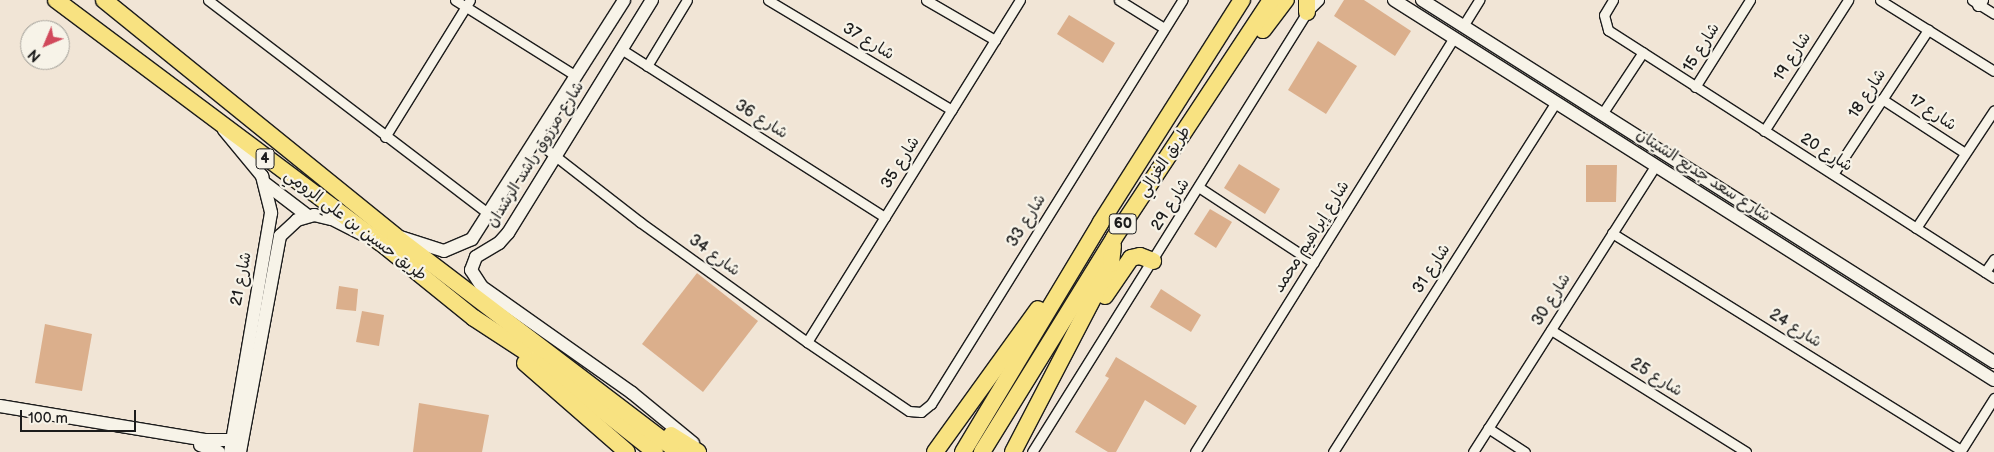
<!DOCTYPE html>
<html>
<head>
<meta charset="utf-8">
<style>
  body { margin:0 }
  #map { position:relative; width:1994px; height:452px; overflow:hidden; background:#f1e5d6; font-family:"Balsamiq Sans","Playpen Sans Arabic",sans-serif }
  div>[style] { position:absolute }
  .building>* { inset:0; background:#dbaf8c }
  .roads { filter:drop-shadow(1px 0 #1c1c1c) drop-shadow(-1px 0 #1c1c1c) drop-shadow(0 1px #1c1c1c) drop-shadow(0 -1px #1c1c1c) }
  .street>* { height:9px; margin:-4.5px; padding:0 4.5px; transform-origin:4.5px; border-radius:4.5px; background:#f7f3e8 }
  .secondary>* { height:12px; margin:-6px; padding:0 6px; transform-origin:6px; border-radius:6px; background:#f7f3e8 }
  .highway>* { height:16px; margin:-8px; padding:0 8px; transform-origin:8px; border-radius:8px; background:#f8e281 }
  span { translate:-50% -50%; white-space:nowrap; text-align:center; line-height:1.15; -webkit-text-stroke:4.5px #f7f3e8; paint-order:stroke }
  .shield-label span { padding:1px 4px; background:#f7f3e8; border:1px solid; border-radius:4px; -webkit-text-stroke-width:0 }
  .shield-label { font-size:15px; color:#1c1c1c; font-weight:700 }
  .street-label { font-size:16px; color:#1c1c1c }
  .north { position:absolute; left:20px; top:20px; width:50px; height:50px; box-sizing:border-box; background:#f7f3e8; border:1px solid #9f9d96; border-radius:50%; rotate:225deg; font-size:14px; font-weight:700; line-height:20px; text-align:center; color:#1c1c1c }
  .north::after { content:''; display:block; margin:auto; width:18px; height:22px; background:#d1495b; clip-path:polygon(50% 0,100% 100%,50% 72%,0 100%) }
  .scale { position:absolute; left:20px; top:410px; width:116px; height:22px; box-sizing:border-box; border:2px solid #1c1c1c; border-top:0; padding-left:6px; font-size:15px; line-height:18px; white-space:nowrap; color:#1c1c1c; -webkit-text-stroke:4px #f7f3e8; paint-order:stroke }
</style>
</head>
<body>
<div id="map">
  <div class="building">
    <i style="clip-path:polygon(1344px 0,1364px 0,1411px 31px,1395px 56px,1334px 16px)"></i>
    <i style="clip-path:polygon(1069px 15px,1115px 43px,1103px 63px,1057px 34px)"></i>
    <i style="clip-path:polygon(1318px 41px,1357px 66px,1326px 114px,1288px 90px)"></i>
    <i style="clip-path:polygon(1239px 164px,1280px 189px,1265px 214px,1224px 188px)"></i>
    <i style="clip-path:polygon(1586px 165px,1617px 165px,1616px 202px,1586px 202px)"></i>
    <i style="clip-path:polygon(1210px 209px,1232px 222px,1216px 248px,1194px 234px)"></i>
    <i style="clip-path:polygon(697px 273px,758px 321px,703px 392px,642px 344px)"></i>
    <i style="clip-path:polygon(339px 286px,358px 289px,356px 311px,336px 309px)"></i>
    <i style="clip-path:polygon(1161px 289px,1201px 315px,1191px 332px,1150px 307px)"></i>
    <i style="clip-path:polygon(362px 311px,384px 315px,379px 346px,356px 342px)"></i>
    <i style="clip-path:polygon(45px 324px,92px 334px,82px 391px,35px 383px)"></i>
    <i style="clip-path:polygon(1116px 357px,1197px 406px,1185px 425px,1145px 400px,1116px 452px,1108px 452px,1075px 432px,1109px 378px,1105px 376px)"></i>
    <i style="clip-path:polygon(419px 403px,489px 415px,482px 452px,413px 452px)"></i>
  </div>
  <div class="roads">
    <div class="street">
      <i style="left:208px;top:0;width:355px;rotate:37.3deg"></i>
      <i style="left:455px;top:0;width:143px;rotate:32.1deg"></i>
      <i style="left:768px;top:0;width:214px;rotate:30.9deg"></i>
      <i style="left:926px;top:0;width:80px;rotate:30.1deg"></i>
      <i style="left:1119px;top:0;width:53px;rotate:31.9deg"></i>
      <i style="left:1613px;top:0;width:17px;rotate:121deg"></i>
      <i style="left:1604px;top:15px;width:16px;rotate:75deg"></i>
      <i style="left:1608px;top:30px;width:459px;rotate:32.7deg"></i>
      <i style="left:1880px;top:0;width:134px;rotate:31.9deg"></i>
      <i style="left:1972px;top:0;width:26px;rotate:32deg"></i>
      <i style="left:1463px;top:26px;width:31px;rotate:-58deg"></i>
      <i style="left:621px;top:49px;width:313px;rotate:32.5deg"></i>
      <i style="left:647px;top:66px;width:77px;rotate:-58.8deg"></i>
      <i style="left:1695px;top:87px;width:103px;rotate:-57.7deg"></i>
      <i style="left:1882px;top:99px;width:99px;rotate:33deg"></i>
      <i style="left:1602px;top:114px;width:74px;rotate:-56.5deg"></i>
      <i style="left:1764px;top:131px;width:156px;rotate:-57.3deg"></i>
      <i style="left:385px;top:137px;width:161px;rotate:-58.2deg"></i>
      <i style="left:536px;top:141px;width:132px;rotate:37.9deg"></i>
      <i style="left:640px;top:222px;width:206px;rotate:35.7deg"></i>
      <i style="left:807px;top:342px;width:123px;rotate:34.1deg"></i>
      <i style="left:909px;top:411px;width:12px;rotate:5deg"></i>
      <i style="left:921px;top:412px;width:13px;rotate:-39deg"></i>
      <i style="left:931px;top:404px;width:476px;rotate:-58.1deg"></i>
      <i style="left:1833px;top:174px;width:173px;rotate:-56.6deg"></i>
      <i style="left:1200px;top:188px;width:136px;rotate:33.3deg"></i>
      <i style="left:1916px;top:228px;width:141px;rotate:-56.5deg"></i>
      <i style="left:1612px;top:233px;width:411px;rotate:31.9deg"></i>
      <i style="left:1985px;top:272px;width:16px;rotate:-55deg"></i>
      <i style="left:1551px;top:330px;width:230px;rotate:32deg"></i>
      <i style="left:807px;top:342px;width:403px;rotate:-58.1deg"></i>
      <i style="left:1488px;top:428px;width:44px;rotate:33deg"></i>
      <i style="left:1032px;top:452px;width:519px;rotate:-57.99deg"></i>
      <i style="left:1307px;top:12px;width:17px;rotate:-45deg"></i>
      <i style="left:1195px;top:452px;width:488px;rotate:-58deg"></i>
      <i style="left:1333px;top:452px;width:415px;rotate:-57.5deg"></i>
      <i style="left:1473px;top:452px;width:340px;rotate:-57.5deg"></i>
      <i style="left:1960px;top:452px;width:64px;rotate:-57.8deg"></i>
    </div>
    <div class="secondary">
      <i style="left:652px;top:0;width:274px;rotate:121.7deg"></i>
      <i style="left:508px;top:233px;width:13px;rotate:132deg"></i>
      <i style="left:499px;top:243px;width:27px;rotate:149deg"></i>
      <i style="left:476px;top:257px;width:14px;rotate:111deg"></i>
      <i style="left:471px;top:270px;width:20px;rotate:57deg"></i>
      <i style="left:482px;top:287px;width:184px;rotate:35.2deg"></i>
      <i style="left:632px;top:393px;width:79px;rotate:39.3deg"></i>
      <i style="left:1394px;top:0;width:710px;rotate:32.35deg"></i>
      <i style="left:1422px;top:0;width:677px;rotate:32.33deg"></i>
      <i style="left:1979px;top:5px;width:6px;rotate:-59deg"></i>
      <i style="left:224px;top:130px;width:60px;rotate:50.4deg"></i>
      <i style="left:262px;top:176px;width:38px;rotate:76deg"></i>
      <i style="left:271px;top:213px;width:242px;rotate:99.7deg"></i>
      <i style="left:266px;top:184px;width:53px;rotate:37.3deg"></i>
      <i style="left:397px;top:236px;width:49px;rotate:17.7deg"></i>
      <i style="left:444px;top:251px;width:30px;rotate:-23deg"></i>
      <i style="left:472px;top:239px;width:283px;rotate:-57.5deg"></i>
      <i style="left:0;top:406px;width:209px;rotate:9.4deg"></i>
      <i style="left:206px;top:440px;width:34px"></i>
      <i style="left:200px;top:445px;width:20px;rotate:20deg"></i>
      <i style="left:240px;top:452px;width:220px;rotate:-79.5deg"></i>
      <i style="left:280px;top:236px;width:23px;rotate:-43deg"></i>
      <i style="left:297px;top:220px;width:18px;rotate:-16deg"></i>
      <i style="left:314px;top:215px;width:18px;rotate:13deg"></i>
      <i style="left:332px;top:219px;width:33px;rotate:27deg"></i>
    </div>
    <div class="highway">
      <i style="left:56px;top:0;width:404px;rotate:36.8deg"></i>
      <i style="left:380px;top:242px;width:121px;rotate:39deg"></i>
      <i style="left:474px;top:318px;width:75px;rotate:33.1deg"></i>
      <i style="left:537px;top:359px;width:150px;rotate:38.2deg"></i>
      <i style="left:104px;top:0;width:375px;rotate:39deg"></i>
      <i style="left:395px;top:236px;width:357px;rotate:37.3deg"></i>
      <i style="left:1307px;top:0;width:12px;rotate:90deg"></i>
      <i style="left:1263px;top:30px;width:38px;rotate:-53deg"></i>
      <i style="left:1105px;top:296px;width:46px;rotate:-55.6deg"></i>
      <i style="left:1131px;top:258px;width:9px;rotate:-13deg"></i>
      <i style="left:1140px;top:256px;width:14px;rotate:21deg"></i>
      <i style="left:525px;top:363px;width:135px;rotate:41.1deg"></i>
      <i style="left:671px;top:435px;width:32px;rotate:32deg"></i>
      <i style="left:935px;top:452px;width:176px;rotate:-54.2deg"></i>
      <i style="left:963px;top:452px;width:268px;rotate:-59deg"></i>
      <i style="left:1101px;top:222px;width:263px;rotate:-57.6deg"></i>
      <i style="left:982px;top:452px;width:251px;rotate:-58.3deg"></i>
      <i style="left:1114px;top:238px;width:285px;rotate:-56.6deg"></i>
      <i style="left:1013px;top:452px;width:212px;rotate:-62.5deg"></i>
      <i style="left:1111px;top:264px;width:18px;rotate:-84deg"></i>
    </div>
  </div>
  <div class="shield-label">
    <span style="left:265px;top:159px">4</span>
    <span style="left:1123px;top:224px">60</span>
  </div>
  <div class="street-label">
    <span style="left:868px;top:42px;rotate:31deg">شارع 37</span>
    <span style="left:1702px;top:48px;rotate:-58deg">شارع 15</span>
    <span style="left:1793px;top:57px;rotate:-57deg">شارع 19</span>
    <span style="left:1868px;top:94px;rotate:-57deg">شارع 18</span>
    <span style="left:1932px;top:113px;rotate:33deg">شارع 17</span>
    <span style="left:761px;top:120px;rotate:32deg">شارع 36</span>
    <span style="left:1826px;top:153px;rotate:32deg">شارع 20</span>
    <span style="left:536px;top:155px;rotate:-58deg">شارع مرزوق راشد الرشدان</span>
    <span style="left:1165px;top:162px;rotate:-56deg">طريق الغزالي</span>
    <span style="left:901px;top:163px;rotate:-58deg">شارع 35</span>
    <span style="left:1703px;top:176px;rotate:33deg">شارع سعد جديع الشيتان</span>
    <span style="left:1171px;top:205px;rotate:-58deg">شارع 29</span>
    <span style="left:1027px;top:221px;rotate:-58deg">شارع 33</span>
    <span style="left:355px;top:226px;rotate:37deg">طريق حسين بن علي الرومي</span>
    <span style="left:1312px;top:237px;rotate:-58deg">شارع إبراهيم محمد</span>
    <span style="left:714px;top:256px;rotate:36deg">شارع 34</span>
    <span style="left:1432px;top:269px;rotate:-57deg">شارع 31</span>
    <span style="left:242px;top:279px;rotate:-79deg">شارع 21</span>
    <span style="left:1552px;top:300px;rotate:-58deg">شارع 30</span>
    <span style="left:1795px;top:329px;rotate:32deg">شارع 24</span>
    <span style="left:1656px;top:378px;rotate:32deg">شارع 25</span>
  </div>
  <div class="north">N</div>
  <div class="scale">100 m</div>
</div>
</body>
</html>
